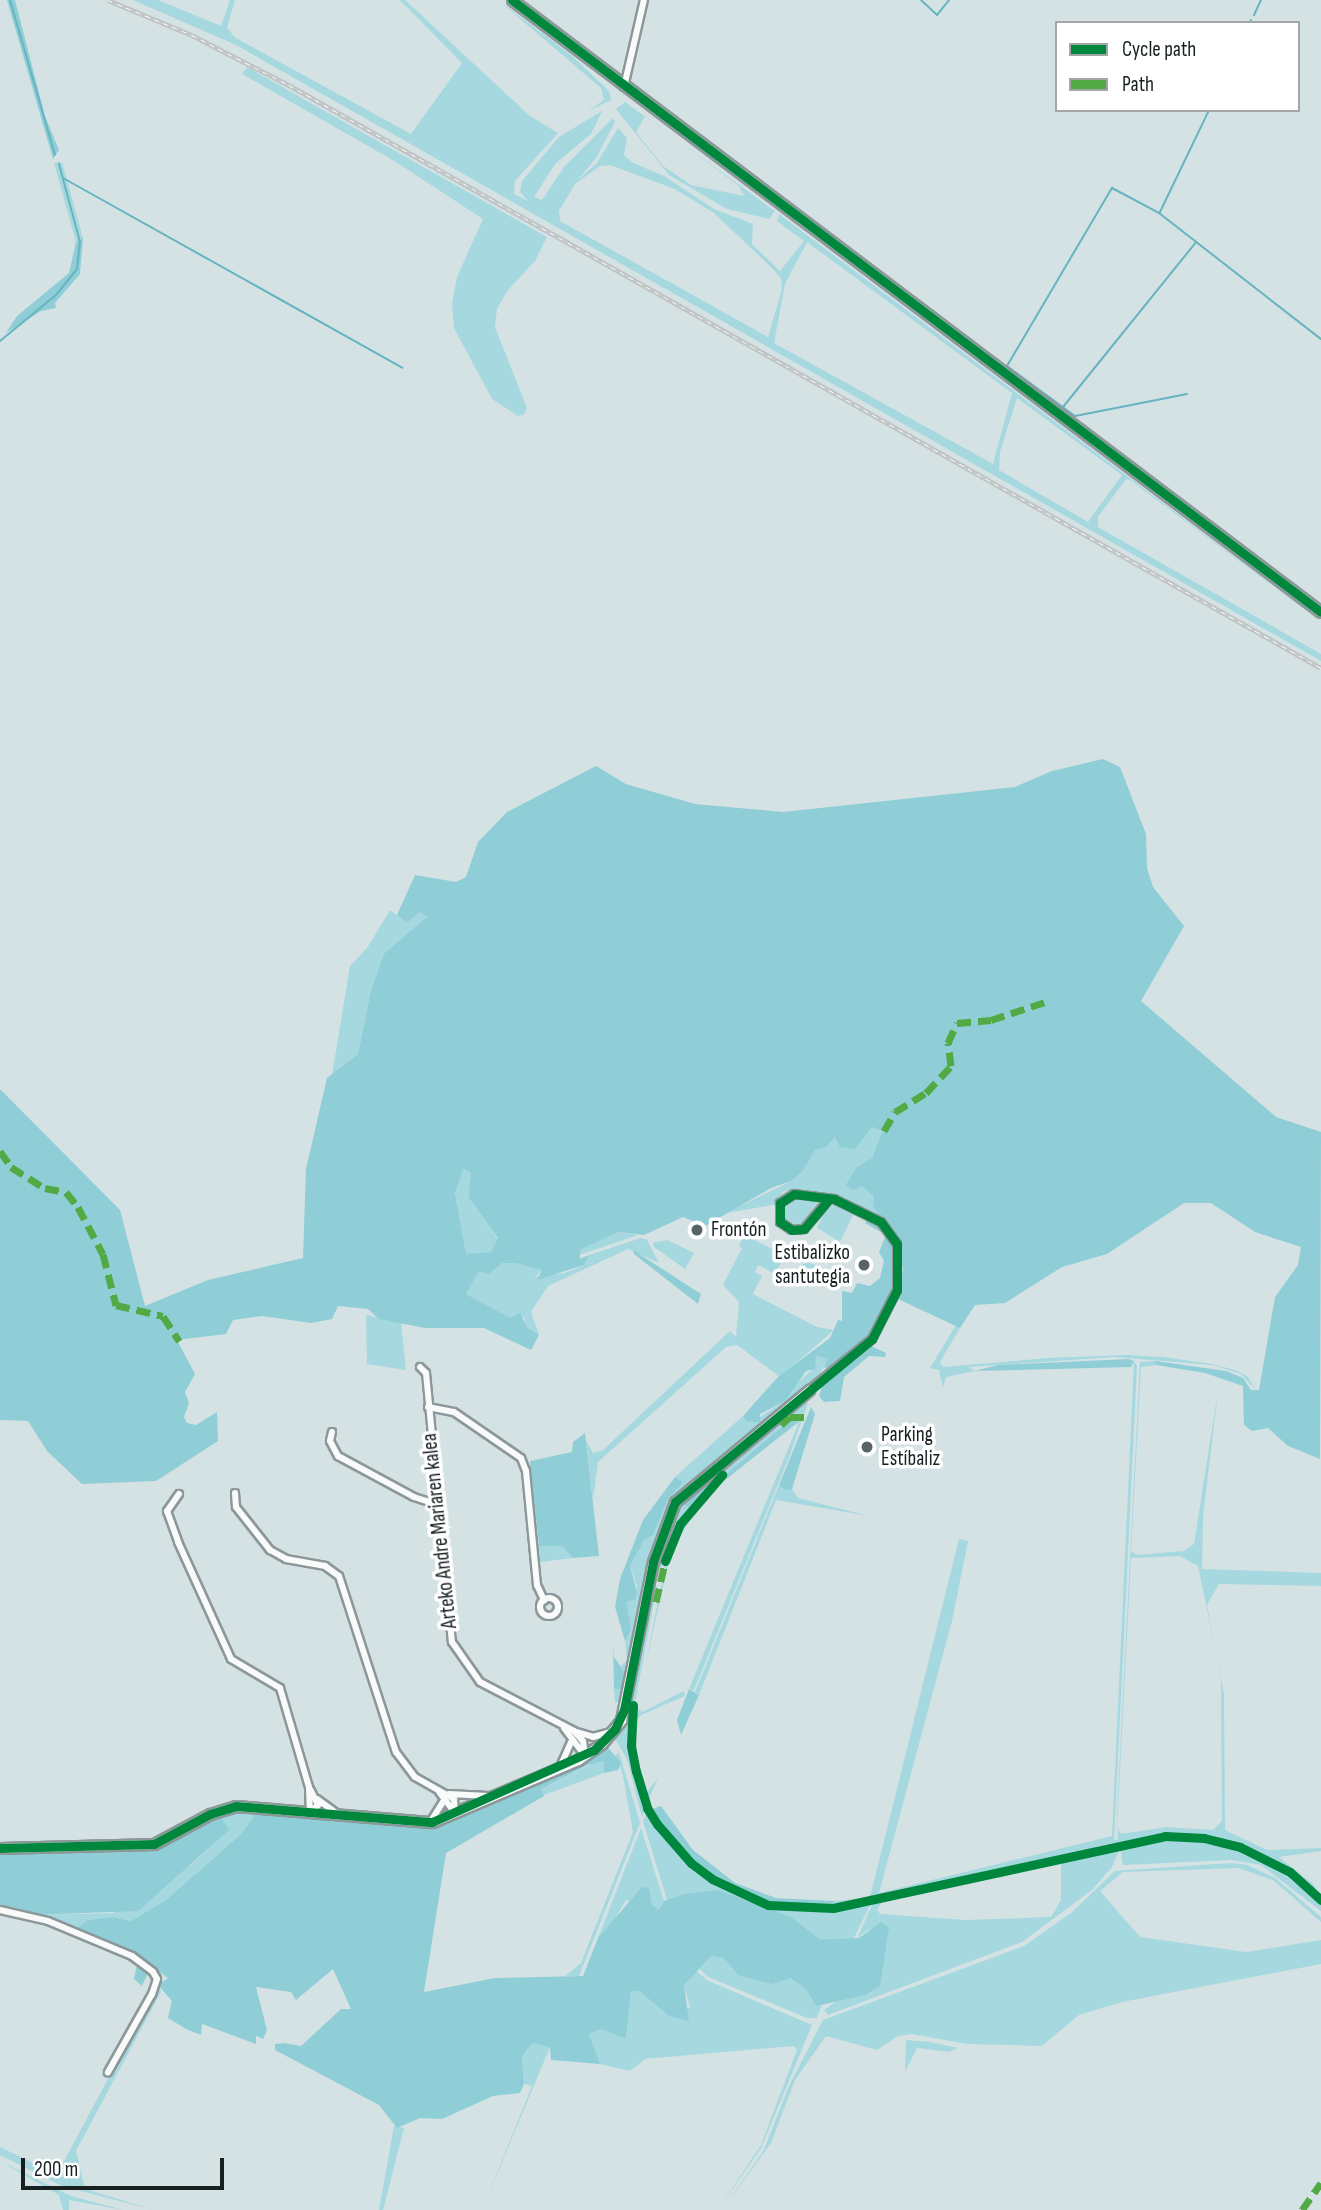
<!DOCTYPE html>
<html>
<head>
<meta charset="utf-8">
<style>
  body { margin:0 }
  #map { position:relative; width:1321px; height:2210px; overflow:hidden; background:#d4e2e4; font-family:"Sofia Sans Condensed",sans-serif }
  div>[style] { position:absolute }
  .green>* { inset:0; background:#a6d8e0 }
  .round { border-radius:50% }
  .forest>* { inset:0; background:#8fced7 }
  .stream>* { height:2px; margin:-1px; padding:0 1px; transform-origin:1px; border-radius:1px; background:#66b4c0 }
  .roads { filter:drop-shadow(2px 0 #8c9799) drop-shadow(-2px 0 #8c9799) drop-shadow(0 2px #8c9799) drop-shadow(0 -2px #8c9799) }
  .street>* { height:6px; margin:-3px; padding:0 3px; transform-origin:3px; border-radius:3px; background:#f9fbfb }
  .street>.ring { margin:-3px; padding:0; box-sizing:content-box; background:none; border:6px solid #f9fbfb; border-radius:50% }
  .secondary>* { height:9px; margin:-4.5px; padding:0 4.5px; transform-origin:4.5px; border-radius:4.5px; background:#f9fbfb }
  .rail>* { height:4.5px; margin-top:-2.25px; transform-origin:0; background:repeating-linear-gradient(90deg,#fff 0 5px,#c0c4c5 0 10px); box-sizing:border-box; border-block:2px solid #c0c4c5 }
  .quiet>* { height:7px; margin-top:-3.5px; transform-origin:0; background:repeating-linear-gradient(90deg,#51aa43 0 14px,transparent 0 21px) }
  .cycleway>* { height:9px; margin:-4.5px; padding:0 4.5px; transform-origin:4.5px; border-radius:4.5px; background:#00873e }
  .dots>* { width:19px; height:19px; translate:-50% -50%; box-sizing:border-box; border:4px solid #fff; border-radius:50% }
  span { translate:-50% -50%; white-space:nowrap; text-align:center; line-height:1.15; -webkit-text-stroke:7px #fff; paint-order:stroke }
  .poi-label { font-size:21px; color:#162021 }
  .left { translate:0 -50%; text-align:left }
  .right { translate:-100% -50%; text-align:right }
  .street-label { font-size:21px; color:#162021 }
  .legend { position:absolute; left:1055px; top:21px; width:245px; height:91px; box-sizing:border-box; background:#fff; border:2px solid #a2a6a6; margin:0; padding:9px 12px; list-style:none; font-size:21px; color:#162021 }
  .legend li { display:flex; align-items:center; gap:14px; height:35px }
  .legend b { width:35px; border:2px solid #a2a6a6 }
  .scale { position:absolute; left:21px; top:2158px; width:203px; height:32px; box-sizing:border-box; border:4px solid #162021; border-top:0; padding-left:9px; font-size:21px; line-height:24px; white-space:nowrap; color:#162021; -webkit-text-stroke:5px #fff; paint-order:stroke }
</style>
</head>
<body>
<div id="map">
  <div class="green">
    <i style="clip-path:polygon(evenodd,133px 0,158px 0,221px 26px,230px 0,235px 0,227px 27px,234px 37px,411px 134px,462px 63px,400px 0,405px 0,530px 116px,558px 133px,515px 181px,514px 194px,528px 201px,520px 192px,522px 181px,559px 137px,602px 111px,591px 134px,555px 164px,534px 197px,542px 200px,564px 167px,613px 118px,615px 122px,596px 158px,577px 181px,597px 163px,618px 128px,627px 138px,624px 155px,633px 163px,664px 176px,714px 209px,753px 224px,752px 244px,780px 271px,804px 241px,777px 221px,779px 214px,1321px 622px,1130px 480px,1126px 479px,1098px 517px,1098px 527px,1321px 654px,1321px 661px,236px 45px,133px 0,610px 165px,675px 189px,714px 213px,771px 267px,781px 278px,782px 289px,768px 337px,560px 221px,559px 211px,575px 184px,600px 166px,610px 165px,133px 0,807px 242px,1012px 393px,993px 464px,774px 343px,785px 284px,807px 242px,133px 0,1017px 398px,1122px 475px,1088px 522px,999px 470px,1000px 452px,1017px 398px)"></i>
    <i style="clip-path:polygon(498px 0,571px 55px,609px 91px,611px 100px,588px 111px,604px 100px,601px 88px)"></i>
    <i style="clip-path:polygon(247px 67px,547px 237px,535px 261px,508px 290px,497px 309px,495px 327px,527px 408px,524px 414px,518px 416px,492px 399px,454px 328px,452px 304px,457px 277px,483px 219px,396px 162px,242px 74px)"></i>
    <i style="clip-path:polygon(evenodd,625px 102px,775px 211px,769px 219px,727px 209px,669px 175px,616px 109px,625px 102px,645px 116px,739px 186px,744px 196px,691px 185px,663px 166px,636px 132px,645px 116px)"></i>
    <i style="clip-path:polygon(62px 162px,83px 238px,76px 242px,54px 163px)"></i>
    <i style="clip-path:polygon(390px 910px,407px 923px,421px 911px,427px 917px,384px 955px,371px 990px,358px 1054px,332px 1075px,350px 966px,367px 948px)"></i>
    <i style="clip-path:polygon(872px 1127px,884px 1131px,870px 1162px,862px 1164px,862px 1186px,874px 1197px,881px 1216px,838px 1195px,794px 1189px,783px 1192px,773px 1205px,726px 1213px,791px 1181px,802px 1172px,814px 1150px,826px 1147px,836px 1136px,855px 1149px)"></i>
    <i style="clip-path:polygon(462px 1169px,471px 1173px,468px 1197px,498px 1239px,491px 1252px,466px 1255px,455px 1193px)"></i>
    <i style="clip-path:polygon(792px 1199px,818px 1202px,800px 1226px,782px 1218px,784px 1204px)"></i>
    <i style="clip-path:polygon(833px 1205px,853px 1215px,840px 1242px,817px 1228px,825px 1210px)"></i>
    <i style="clip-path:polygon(618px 1232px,638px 1235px,579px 1255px,580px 1250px)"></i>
    <i style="clip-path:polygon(749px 1237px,785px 1256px,775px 1274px,758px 1265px,755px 1272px,762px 1276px,753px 1294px,817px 1327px,834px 1330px,780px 1377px,737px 1345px,726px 1347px,598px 1462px,593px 1500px,586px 1440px,593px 1453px,603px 1450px,730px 1331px,736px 1337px,739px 1302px,723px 1285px,742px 1248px,739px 1246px,742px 1239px)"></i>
    <i style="clip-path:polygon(641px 1238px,647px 1240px,659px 1263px,628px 1249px,548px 1286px,531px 1312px,539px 1335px,528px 1328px,524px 1317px,511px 1318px,466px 1294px,479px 1271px,489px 1273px,502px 1263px,515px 1263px,543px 1270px,535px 1277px,565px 1273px,584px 1265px,589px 1255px)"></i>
    <i style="clip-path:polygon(667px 1240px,694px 1253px,685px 1269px,654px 1247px,653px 1243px)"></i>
    <i class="round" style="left:796px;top:1263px;width:24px;height:24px"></i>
    <i style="clip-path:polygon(366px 1315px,401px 1323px,406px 1370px,367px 1364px)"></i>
    <i style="clip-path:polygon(956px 1325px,960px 1328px,940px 1362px,943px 1367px,1049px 1358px,1127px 1355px,1163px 1357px,1212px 1364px,1235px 1370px,1247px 1376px,1251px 1382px,1256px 1390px,1241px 1374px,1213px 1365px,1114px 1357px,969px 1367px,975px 1371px,946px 1377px,943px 1388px,939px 1370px,930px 1368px)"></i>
    <i style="clip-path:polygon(821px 1354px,827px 1360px,816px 1381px,670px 1502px,650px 1558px,622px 1699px,615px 1703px,614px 1689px,621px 1690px,626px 1674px,621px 1666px,627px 1660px,625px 1641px,631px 1630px,627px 1602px,633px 1601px,637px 1587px,630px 1565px,644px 1540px,653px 1535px,668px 1499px,682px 1482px,675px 1477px,743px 1416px,751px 1423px,784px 1401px,787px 1392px,812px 1370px,816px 1355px)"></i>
    <i style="clip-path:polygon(evenodd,1134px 1361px,1137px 1366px,1114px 1840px,1118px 1839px,1117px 1813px,1140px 1362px,1155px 1361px,1156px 1365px,1141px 1367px,1131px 1551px,1137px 1555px,1184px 1551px,1194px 1544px,1218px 1391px,1203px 1517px,1202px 1569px,1321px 1573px,1321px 1586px,1219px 1584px,1207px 1605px,1224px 1694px,1225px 1830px,1267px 1850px,1321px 1848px,1321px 1851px,1279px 1857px,1313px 1884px,1321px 1898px,1289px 1870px,1244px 1847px,1203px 1837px,1159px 1835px,831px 1908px,834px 1901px,868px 1898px,871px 1893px,959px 1539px,968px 1541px,952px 1621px,879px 1893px,1112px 1836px,1134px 1361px,1180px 1556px,1198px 1566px,1221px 1676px,1222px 1821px,1213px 1830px,1166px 1827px,1121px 1834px,1117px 1828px,1131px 1558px,1180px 1556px)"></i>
    <i style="clip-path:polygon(804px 1400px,808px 1403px,789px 1457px,694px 1690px,689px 1689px,800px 1420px,790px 1420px,717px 1482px,708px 1476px)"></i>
    <i style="clip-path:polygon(779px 1485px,792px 1489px,798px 1498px,869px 1516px,776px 1500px,699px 1695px,695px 1692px)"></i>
    <i style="clip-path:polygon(680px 1501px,692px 1507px,672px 1537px,660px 1572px,654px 1571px)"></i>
    <i style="clip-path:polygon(692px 1512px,695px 1512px,671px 1551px,645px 1667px,665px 1565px,678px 1529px)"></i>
    <i style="clip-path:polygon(539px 1546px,562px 1546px,573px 1558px,540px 1562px)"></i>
    <i style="clip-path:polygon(652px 1586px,657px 1586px,630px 1730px,646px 1809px,642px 1817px,627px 1759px,614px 1737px,628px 1707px)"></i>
    <i style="clip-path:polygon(684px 1691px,685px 1696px,641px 1715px,635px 1723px,637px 1757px,646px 1793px,658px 1778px,647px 1803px,633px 1741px,634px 1705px,642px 1712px)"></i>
    <i style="clip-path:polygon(619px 1752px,640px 1823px,579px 1976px,565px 1976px,581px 1963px,633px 1832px,623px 1776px,618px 1759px,613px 1758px)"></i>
    <i style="clip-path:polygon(599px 1760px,604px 1761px,604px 1773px,544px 1795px,542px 1789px)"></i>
    <i style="clip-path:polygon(259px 1809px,241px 1834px,166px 1900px,131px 1921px,112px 1917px,88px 1920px,74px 1930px,31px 1915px,113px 1913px,192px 1864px,228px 1830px,219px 1814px)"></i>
    <i style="clip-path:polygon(647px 1811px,699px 1871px,749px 1900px,812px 1911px,871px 1903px,854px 1938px,820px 1939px,791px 1917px,763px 1907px,684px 1894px,667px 1900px,643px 1821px)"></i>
    <i style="clip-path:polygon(641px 1828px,664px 1901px,660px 1910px,626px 1900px,605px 1935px,598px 1938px)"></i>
    <i style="clip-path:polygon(evenodd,1166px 1837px,1224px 1843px,1260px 1857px,1308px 1889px,1321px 1901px,1321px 1911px,1261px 1865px,1232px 1860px,1123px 1865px,1120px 1848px,1112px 1867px,1092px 1890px,1022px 1942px,828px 2015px,824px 2010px,834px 2003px,871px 1928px,857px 1938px,874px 1901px,1166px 1837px,1055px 1864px,1061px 1864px,1061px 1900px,1051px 1917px,966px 1920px,880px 1914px,877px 1910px,883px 1901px,1055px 1864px)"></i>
    <i style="clip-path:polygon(1231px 1863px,1247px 1865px,1275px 1878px,1321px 1917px,1321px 1922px,1273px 1880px,1238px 1868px,1123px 1872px,1100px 1891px,1140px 1937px,1246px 1952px,1321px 1940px,1321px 1964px,1122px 2002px,1079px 2015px,1042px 2046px,967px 2044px,912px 2034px,898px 2036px,877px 2050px,826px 2036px,795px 2080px,771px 2143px,722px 2210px,764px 2150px,789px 2086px,823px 2020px,1024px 1946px,1071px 1913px,1115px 1871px)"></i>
    <i style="clip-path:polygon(711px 1956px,724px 1958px,738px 1975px,791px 1977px,806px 1989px,816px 2006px,822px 2005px,817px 2018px,807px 2018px,708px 1977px,698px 1967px)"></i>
    <i style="clip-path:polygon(694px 1970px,709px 1981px,812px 2025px,761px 2148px,718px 2210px,761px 2145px,797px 2050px,794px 2046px,645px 2059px,630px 2071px,600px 2064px,589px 2034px,600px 2029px,626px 2039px,631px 1991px,639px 1991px,669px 2016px,690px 2007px,684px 1985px)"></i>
    <i style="clip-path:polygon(158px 1985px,161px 1992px,76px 2151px,85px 2189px,154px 2210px,62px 2186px,0 2155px,0 2147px,39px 2166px,63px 2163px)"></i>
    <i style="clip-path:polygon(906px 2040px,930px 2042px,958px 2048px,949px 2052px,917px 2048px,905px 2072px)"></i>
    <i style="clip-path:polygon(532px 2043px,550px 2047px,482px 2210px,532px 2086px,524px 2084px,522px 2057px)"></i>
    <i style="clip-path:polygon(394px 2126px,404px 2128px,383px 2210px,379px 2210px)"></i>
    <i style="clip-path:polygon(0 2161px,71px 2196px,123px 2210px,69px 2200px,69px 2210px,63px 2210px,59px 2195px)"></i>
  </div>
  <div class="forest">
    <i style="clip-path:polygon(7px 0,15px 0,45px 116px,59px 150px,53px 159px)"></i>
    <i style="clip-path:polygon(83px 238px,80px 274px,55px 303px,56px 308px,41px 311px,6px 333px,17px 316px,69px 273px,76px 242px)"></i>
    <i style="clip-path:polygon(evenodd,1103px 759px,1120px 767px,1146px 834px,1147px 868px,1153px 887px,1184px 926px,1141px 1001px,1276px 1117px,1321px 1132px,1320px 1459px,1288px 1446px,1268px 1428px,1252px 1431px,1244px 1425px,1243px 1386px,1205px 1373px,1156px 1365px,1155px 1361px,1226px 1371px,1243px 1378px,1251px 1390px,1259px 1390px,1275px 1297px,1298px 1265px,1301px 1247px,1255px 1232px,1211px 1203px,1184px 1203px,1107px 1254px,1062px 1267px,1005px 1303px,975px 1305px,960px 1328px,898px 1299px,903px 1269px,894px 1234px,873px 1206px,874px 1197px,862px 1186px,854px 1190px,846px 1185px,856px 1168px,872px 1158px,883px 1131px,872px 1127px,855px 1149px,840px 1147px,835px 1137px,826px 1147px,815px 1150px,802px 1172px,791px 1181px,771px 1188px,705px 1226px,683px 1217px,644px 1235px,618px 1232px,580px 1250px,580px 1259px,589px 1255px,584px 1265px,537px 1280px,542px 1270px,515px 1263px,502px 1263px,489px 1274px,479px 1271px,466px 1294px,511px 1318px,520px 1313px,528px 1328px,539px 1335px,531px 1350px,484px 1328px,425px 1328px,379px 1319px,368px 1309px,338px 1306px,332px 1319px,311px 1323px,262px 1316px,233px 1320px,226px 1334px,177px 1340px,195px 1374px,185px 1392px,189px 1403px,184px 1417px,187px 1423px,196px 1425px,217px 1412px,218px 1441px,156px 1481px,82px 1484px,47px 1451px,28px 1421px,0 1420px,0 1089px,120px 1210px,145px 1306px,208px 1280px,303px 1258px,306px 1169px,327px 1078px,358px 1054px,371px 990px,384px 954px,427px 917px,420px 912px,407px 923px,397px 915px,415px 875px,456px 882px,466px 877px,478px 842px,507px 812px,596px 766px,626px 784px,695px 804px,783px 812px,1015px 787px,1052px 771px,1103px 759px,463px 1169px,471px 1173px,468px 1197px,498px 1238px,491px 1252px,466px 1254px,455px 1193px,463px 1169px)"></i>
    <i style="clip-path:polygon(867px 1219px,885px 1229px,895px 1254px,892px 1290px,876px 1325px,866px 1340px,830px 1370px,824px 1367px,827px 1359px,816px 1355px,815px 1369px,806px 1371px,785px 1401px,760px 1414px,760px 1422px,747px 1422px,743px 1416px,778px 1377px,830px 1338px,838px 1320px,842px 1321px,842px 1291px,852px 1293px,857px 1283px,870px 1286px,880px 1278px,884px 1261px,879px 1252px,886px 1235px,865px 1223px)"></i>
    <i style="clip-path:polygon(633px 1250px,701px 1294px,698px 1304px,634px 1254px)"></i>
    <i style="clip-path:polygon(869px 1345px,886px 1353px,885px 1357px,869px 1356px,844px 1377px,840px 1401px,824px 1402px,819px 1396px,824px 1381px)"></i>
    <i style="clip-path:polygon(1128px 1359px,1134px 1361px,1131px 1367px,975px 1371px,998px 1365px)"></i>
    <i style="clip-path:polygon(811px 1407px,815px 1414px,792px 1489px,786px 1490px,779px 1485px)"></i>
    <i style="clip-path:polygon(790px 1420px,801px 1420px,720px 1484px,695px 1512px,680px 1501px,708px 1476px,717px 1482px)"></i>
    <i style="clip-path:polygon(585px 1433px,599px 1556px,573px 1558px,562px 1546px,539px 1546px,530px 1461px,572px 1452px,573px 1442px)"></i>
    <i style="clip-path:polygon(675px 1477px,683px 1482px,668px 1499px,653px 1535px,644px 1540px,630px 1566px,637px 1593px,635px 1600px,627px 1602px,631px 1630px,625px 1641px,615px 1607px,620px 1579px,643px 1520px)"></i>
    <i style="clip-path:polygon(613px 1643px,614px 1657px,626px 1674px,621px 1690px,614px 1689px)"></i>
    <i style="clip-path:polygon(689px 1689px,699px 1695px,681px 1735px,677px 1720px)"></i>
    <i style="clip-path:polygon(605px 1744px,621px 1763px,618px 1770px,604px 1773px,604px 1761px,588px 1765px,551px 1784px,542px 1789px,544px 1796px,446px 1853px,424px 1992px,495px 1978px,583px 1976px,598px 1938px,642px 1887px,649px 1888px,652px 1905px,659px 1910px,664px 1901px,684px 1894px,718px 1890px,791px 1917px,820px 1939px,859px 1938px,881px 1922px,889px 1928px,880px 1986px,865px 1995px,816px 2006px,806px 1989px,791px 1978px,772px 1984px,738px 1975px,724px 1958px,711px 1956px,684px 1985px,689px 2021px,669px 2016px,639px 1991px,631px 1991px,626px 2039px,600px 2029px,589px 2034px,600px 2064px,551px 2060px,550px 2047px,532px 2043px,522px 2057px,524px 2084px,520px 2093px,493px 2096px,442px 2119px,420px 2118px,397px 2128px,379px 2105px,275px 2050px,275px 2044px,284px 2043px,301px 2046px,341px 2009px,351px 2009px,333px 1969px,296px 2000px,291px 1992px,256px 1987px,267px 2030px,263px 2039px,256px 2036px,256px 2044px,202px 2024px,201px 2035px,186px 2029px,168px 2018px,172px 2001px,158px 1985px,168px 1978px,151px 1966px,142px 1986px,134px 1979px,137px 1964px,74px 1930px,88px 1920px,112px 1917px,131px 1921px,166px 1900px,241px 1834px,259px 1809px,434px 1824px)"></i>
    <i style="clip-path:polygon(661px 1806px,693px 1850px,735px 1883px,776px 1898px,834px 1901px,831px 1908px,770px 1904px,721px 1884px,687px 1856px,660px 1825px,650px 1810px)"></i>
    <i style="clip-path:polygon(219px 1814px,229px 1830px,138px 1911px,31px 1915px,0 1908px,0 1851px,158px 1846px)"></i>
  </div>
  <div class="stream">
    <i style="left:10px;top:0;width:161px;rotate:73.8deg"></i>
    <i style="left:921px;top:0;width:22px;rotate:43deg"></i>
    <i style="left:937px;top:15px;width:19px;rotate:-51deg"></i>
    <i style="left:1254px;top:15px;width:17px;rotate:-65deg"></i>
    <i style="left:1250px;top:23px;width:3px;rotate:-72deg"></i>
    <i style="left:63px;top:178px;width:389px;rotate:29.2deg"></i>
    <i style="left:1160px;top:212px;width:113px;rotate:-64.3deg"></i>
    <i style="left:0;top:341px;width:72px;rotate:-39.4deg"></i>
    <i style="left:56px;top:295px;width:33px;rotate:-51deg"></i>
    <i style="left:77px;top:269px;width:27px;rotate:-84deg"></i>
    <i style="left:80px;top:242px;width:81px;rotate:-105.1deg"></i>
    <i style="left:1187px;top:394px;width:114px;rotate:168.9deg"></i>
    <i style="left:1075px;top:416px;width:84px;rotate:-143.7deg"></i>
    <i style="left:1007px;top:366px;width:207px;rotate:-59.5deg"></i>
    <i style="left:1112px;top:188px;width:53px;rotate:28deg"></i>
    <i style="left:1159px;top:213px;width:205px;rotate:37.9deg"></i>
    <i style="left:1063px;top:407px;width:212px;rotate:-51.1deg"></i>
  </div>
  <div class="roads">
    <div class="street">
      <i style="left:624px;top:87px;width:89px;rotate:-77.1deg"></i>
      <i style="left:420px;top:1367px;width:8px;rotate:45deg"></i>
      <i style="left:426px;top:1373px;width:270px;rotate:84.5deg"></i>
      <i style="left:452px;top:1642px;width:49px;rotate:55deg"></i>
      <i style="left:480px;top:1682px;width:106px;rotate:27.5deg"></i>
      <i style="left:574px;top:1731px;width:13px;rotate:48deg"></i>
      <i style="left:583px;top:1741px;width:15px;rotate:82deg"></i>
      <i style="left:809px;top:1390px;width:81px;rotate:-39deg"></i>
      <i style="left:872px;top:1339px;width:55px;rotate:-63deg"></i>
      <i style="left:897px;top:1290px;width:46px;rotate:-90deg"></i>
      <i style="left:897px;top:1244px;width:27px;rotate:-126deg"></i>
      <i style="left:881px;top:1222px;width:52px;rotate:-153.9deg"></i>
      <i style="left:834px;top:1199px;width:40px;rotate:-172.9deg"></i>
      <i style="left:794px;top:1194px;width:17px;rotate:147deg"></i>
      <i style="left:780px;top:1203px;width:19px;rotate:90deg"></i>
      <i style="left:780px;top:1222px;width:14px;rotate:34deg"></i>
      <i style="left:792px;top:1230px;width:12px;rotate:-5deg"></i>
      <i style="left:804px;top:1229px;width:39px;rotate:-50deg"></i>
      <i style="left:428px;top:1407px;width:26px;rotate:11deg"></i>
      <i style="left:454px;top:1412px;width:81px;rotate:34.5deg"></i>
      <i style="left:521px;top:1458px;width:14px;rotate:69deg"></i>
      <i style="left:526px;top:1471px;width:115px;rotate:84.5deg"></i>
      <i style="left:537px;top:1585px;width:17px;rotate:65deg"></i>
      <i style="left:332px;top:1432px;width:9px;rotate:103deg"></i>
      <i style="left:330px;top:1441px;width:17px;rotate:62deg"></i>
      <i style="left:338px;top:1456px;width:86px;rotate:28.3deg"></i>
      <i style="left:414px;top:1497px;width:23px;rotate:18deg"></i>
      <i style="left:235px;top:1493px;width:14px;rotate:86deg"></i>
      <i style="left:236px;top:1507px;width:55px;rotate:51.7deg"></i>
      <i style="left:270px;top:1550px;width:18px;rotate:29deg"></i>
      <i style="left:286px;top:1559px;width:40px;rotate:10deg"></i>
      <i style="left:325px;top:1566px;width:17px;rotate:36deg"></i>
      <i style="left:339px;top:1576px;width:185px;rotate:72.1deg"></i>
      <i style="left:396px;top:1752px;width:31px;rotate:53deg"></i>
      <i style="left:415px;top:1777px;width:45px;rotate:29.4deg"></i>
      <i style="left:454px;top:1799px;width:14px;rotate:86deg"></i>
      <i style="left:455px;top:1813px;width:26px;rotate:-127deg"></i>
      <i style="left:179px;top:1494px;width:21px;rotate:125deg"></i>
      <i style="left:167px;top:1511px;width:33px;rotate:70deg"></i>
      <i style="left:178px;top:1542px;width:128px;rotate:65.6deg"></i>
      <i style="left:231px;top:1659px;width:57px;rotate:30.6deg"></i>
      <i style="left:280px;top:1688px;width:103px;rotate:73.7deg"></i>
      <i style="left:309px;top:1787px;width:25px;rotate:88deg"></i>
      <i class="ring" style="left:540px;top:1598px;width:12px;height:12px"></i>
      <i style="left:564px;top:1728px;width:35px;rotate:53deg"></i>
      <i style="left:577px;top:1732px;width:17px;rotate:17deg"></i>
      <i style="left:593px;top:1737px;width:18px;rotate:-16deg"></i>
      <i style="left:560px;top:1767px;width:27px;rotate:-66deg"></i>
      <i style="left:310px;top:1789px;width:18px;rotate:63deg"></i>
      <i style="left:318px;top:1805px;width:9px;rotate:139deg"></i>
      <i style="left:449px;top:1794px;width:39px;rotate:3deg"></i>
      <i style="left:317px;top:1799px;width:22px;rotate:36deg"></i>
      <i style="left:431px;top:1821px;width:22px;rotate:-58deg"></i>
      <i style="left:0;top:1910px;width:49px;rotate:12.9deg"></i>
      <i style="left:48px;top:1921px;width:91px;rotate:22.6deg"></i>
      <i style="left:132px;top:1956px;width:26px;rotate:37deg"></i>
      <i style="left:153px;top:1972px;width:8px;rotate:60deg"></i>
      <i style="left:157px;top:1979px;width:16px;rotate:108deg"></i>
      <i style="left:152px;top:1994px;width:90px;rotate:119.4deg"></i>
    </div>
    <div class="secondary">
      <i style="left:512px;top:0;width:1014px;rotate:37.11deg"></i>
      <i style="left:0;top:1848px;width:154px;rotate:-1.5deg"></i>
      <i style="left:154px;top:1844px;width:64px;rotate:-28.2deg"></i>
      <i style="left:210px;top:1814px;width:27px;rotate:-17deg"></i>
      <i style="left:236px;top:1806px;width:197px;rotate:4.7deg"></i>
      <i style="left:432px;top:1822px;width:159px;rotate:-23deg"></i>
      <i style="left:578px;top:1760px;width:29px;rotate:-35deg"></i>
      <i style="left:602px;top:1743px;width:30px;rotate:-50deg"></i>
      <i style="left:621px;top:1720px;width:161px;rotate:-78.6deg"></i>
      <i style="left:653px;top:1562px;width:64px;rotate:-69.9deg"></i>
      <i style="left:675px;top:1502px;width:175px;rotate:-39.9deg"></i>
    </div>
  </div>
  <div class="rail">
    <i style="left:108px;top:0;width:91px;rotate:22.6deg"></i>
    <i style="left:192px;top:35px;width:109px;rotate:27.3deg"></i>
    <i style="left:289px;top:85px;width:1185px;rotate:29.46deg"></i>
  </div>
  <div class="quiet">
    <i style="left:884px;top:1131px;width:22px;rotate:-60deg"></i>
    <i style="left:895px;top:1112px;width:36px;rotate:-32deg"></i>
    <i style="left:926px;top:1093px;width:37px;rotate:-47deg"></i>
    <i style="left:951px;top:1066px;width:23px;rotate:-97deg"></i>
    <i style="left:948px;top:1043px;width:22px;rotate:-66deg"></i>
    <i style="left:957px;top:1023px;width:34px;rotate:-5deg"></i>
    <i style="left:991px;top:1020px;width:57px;rotate:-18.4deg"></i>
    <i style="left:0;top:1151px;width:19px;rotate:55deg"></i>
    <i style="left:11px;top:1167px;width:40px;rotate:32deg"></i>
    <i style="left:45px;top:1188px;width:21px;rotate:11deg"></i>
    <i style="left:66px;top:1192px;width:19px;rotate:51deg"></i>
    <i style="left:78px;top:1207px;width:53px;rotate:62deg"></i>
    <i style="left:103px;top:1254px;width:53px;rotate:75.7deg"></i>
    <i style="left:116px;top:1305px;width:48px;rotate:13.2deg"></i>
    <i style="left:163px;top:1316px;width:30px;rotate:57deg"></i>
    <i style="left:781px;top:1425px;width:12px;rotate:-42deg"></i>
    <i style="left:790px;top:1417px;width:15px"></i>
    <i style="left:656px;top:1602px;width:49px;rotate:-77.1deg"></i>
    <i style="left:1302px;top:2210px;width:33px;rotate:-55deg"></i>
  </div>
  <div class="cycleway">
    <i style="left:512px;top:0;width:1014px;rotate:37.11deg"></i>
    <i style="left:665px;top:1561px;width:40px;rotate:-68deg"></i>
    <i style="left:680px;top:1524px;width:65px;rotate:-49.4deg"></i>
    <i style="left:633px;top:1705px;width:41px;rotate:92.8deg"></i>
    <i style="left:631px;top:1746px;width:25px;rotate:79deg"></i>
    <i style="left:636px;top:1771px;width:39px;rotate:73deg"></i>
    <i style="left:647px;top:1808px;width:19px;rotate:58deg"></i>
    <i style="left:657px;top:1824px;width:52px;rotate:48.9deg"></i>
    <i style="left:691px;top:1863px;width:26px;rotate:37deg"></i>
    <i style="left:712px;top:1879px;width:62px;rotate:24.9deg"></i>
    <i style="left:768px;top:1905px;width:65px;rotate:2.6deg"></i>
    <i style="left:833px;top:1908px;width:340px;rotate:-12.2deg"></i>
    <i style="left:1165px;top:1836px;width:39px;rotate:3deg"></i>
    <i style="left:1204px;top:1838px;width:37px;rotate:14deg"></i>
    <i style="left:1240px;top:1847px;width:56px;rotate:26.6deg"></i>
    <i style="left:1290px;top:1872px;width:42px;rotate:42.1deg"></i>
    <i style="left:0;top:1848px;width:154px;rotate:-1.5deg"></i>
    <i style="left:154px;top:1844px;width:64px;rotate:-28.2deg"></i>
    <i style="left:210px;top:1814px;width:27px;rotate:-17deg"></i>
    <i style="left:236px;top:1806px;width:197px;rotate:4.7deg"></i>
    <i style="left:432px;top:1822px;width:177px;rotate:-24deg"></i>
    <i style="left:594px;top:1750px;width:30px;rotate:-45deg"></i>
    <i style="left:615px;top:1729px;width:21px;rotate:-65deg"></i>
    <i style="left:624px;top:1710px;width:151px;rotate:-78.9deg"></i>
    <i style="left:653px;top:1562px;width:64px;rotate:-69.9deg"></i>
    <i style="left:675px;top:1502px;width:256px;rotate:-39.6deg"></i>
    <i style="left:872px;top:1339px;width:55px;rotate:-63deg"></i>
    <i style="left:897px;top:1290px;width:46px;rotate:-90deg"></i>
    <i style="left:897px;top:1244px;width:27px;rotate:-126deg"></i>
    <i style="left:881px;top:1222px;width:52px;rotate:-153.9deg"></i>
    <i style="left:834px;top:1199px;width:40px;rotate:-172.9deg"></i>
    <i style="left:794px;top:1194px;width:17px;rotate:147deg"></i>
    <i style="left:780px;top:1203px;width:19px;rotate:90deg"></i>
    <i style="left:780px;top:1222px;width:14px;rotate:34deg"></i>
    <i style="left:792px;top:1230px;width:12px;rotate:-5deg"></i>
    <i style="left:804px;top:1229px;width:39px;rotate:-50deg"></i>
  </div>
  <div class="dots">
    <i style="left:697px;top:1230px;background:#586465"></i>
    <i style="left:864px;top:1265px;background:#586465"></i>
    <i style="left:867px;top:1447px;background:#586465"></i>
  </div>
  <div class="poi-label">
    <span class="left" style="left:711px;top:1230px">Frontón</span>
    <span class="right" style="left:850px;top:1265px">Estibalizko<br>santutegia</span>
    <span class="left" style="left:881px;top:1447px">Parking<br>Estíbaliz</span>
  </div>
  <div class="street-label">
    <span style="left:440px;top:1531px;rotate:-96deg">Arteko Andre Mariaren kalea</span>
  </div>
  <ul class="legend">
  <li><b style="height:9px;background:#00873e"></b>Cycle path</li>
  <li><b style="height:9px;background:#51aa43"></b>Path</li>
  </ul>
  <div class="scale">200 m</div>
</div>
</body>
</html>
